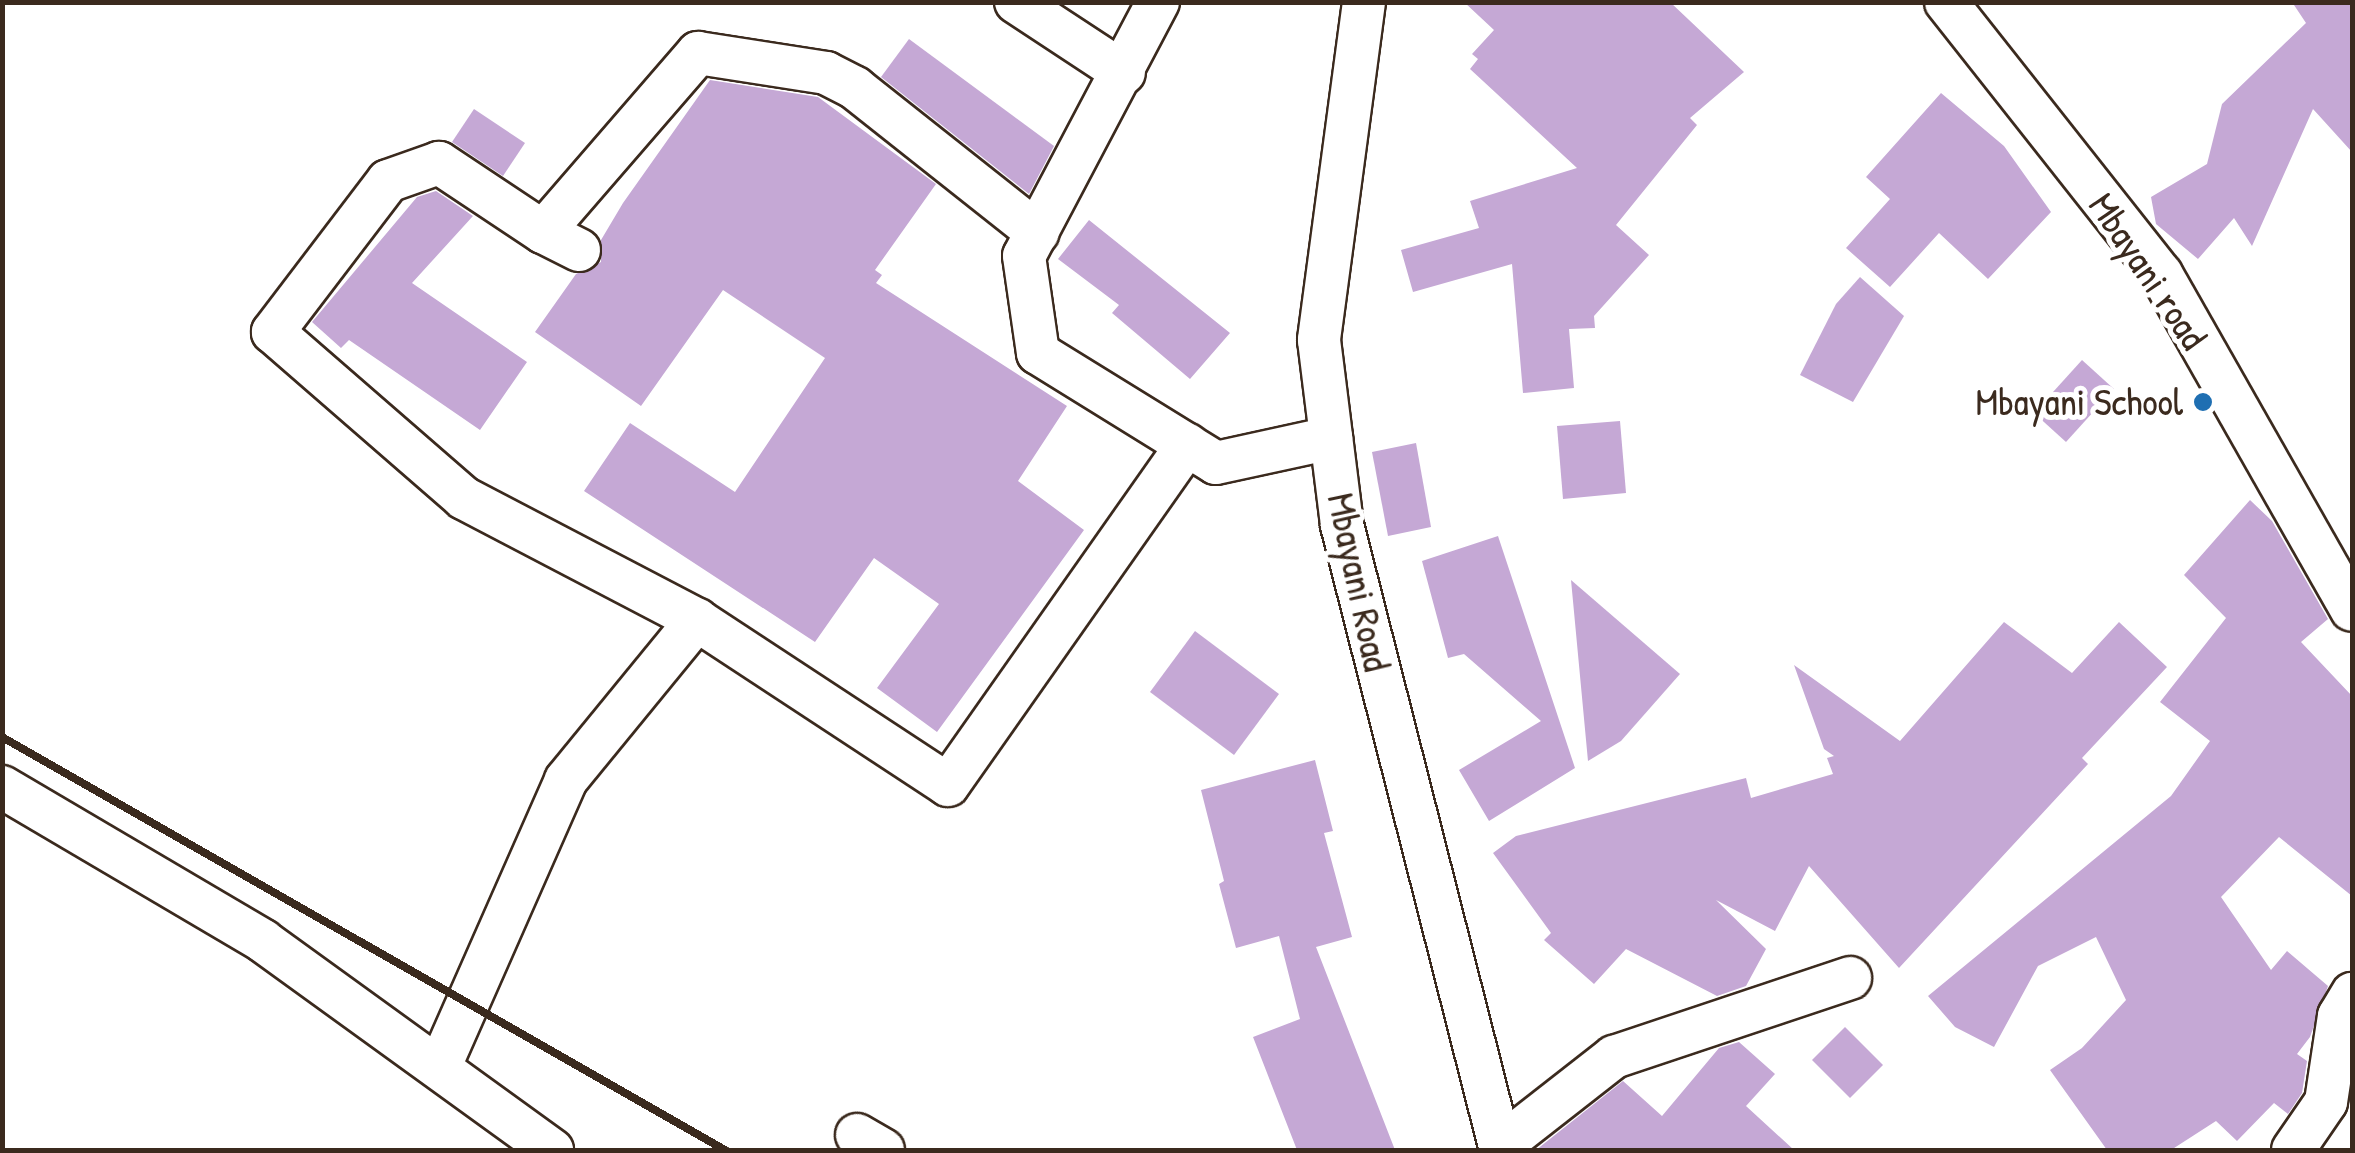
<!DOCTYPE html>
<html>
<head>
<meta charset="utf-8">
<style>
  body { margin:0 }
  #map { position:relative; width:2355px; height:1153px; overflow:hidden; background:#fff; font-family:"Patrick Hand",sans-serif }
  div>[style] { position:absolute }
  .building>* { inset:0; background:#c5a8d5 }
  .roads { filter:drop-shadow(2px 0 #3b2a1e) drop-shadow(-2px 0 #3b2a1e) drop-shadow(0 2px #3b2a1e) drop-shadow(0 -2px #3b2a1e) }
  .minor>* { height:42px; margin:-21px; padding:0 21px; transform-origin:21px; border-radius:21px; background:#fff }
  .rail>* { height:8px; margin:-4px; padding:0 4px; transform-origin:4px; border-radius:4px; background:#3b2a1e }
  .dots>* { width:28px; height:28px; translate:-50% -50%; box-sizing:border-box; border:5px solid #fff; border-radius:50% }
  span { translate:-50% -50%; white-space:nowrap; text-align:center; line-height:1.15; -webkit-text-stroke:10px #fff; paint-order:stroke }
  .street-label { font-size:38px; color:#3b2a1e }
  .poi-label { font-size:38px; color:#3b2a1e }
  .right { translate:-100% -50%; text-align:right }
  .frame { position:absolute; inset:0; border:5px solid #3b2a1e; pointer-events:none }
</style>
</head>
<body>
<div id="map">
  <div class="building">
    <i style="clip-path:polygon(1464px 2px,1670px 2px,1744px 72px,1690px 118px,1697px 125px,1616px 225px,1649px 255px,1594px 316px,1595px 328px,1569px 329px,1574px 388px,1523px 393px,1512px 264px,1413px 292px,1401px 250px,1479px 228px,1470px 201px,1577px 168px,1470px 69px,1478px 59px,1472px 54px,1494px 30px)"></i>
    <i style="clip-path:polygon(2292px 2px,2352px 2px,2352px 152px,2313px 109px,2252px 246px,2234px 218px,2198px 259px,2156px 224px,2151px 197px,2207px 164px,2222px 104px,2306px 23px)"></i>
    <i style="clip-path:polygon(909px 39px,1054px 146px,1029px 194px,881px 77px)"></i>
    <i style="clip-path:polygon(710px 80px,818px 97px,936px 184px,875px 270px,882px 275px,876px 283px,1067px 406px,1018px 481px,1084px 530px,937px 732px,877px 688px,939px 604px,874px 558px,815px 642px,584px 491px,630px 423px,735px 492px,825px 358px,723px 290px,641px 406px,535px 332px,576px 274px,601px 262px,601px 240px,623px 203px)"></i>
    <i style="clip-path:polygon(1941px 93px,2004px 146px,2051px 212px,1988px 279px,1939px 233px,1890px 287px,1846px 248px,1890px 199px,1866px 177px)"></i>
    <i style="clip-path:polygon(474px 109px,525px 143px,503px 176px,452px 142px)"></i>
    <i style="clip-path:polygon(436px 191px,473px 216px,412px 283px,527px 362px,480px 430px,349px 340px,341px 348px,312px 322px,417px 197px)"></i>
    <i style="clip-path:polygon(1089px 220px,1230px 333px,1190px 379px,1112px 313px,1119px 305px,1058px 259px)"></i>
    <i style="clip-path:polygon(1860px 277px,1904px 316px,1853px 402px,1800px 375px,1836px 304px)"></i>
    <i style="clip-path:polygon(2082px 360px,2114px 389px,2066px 442px,2034px 413px)"></i>
    <i style="clip-path:polygon(1620px 421px,1626px 493px,1563px 499px,1557px 426px)"></i>
    <i style="clip-path:polygon(1416px 443px,1431px 527px,1388px 536px,1372px 452px)"></i>
    <i style="clip-path:polygon(2250px 500px,2272px 521px,2328px 619px,2301px 642px,2352px 696px,2352px 896px,2279px 837px,2221px 897px,2271px 970px,2287px 951px,2328px 986px,2310px 1037px,2297px 1054px,2307px 1061px,2302px 1093px,2288px 1114px,2274px 1103px,2237px 1141px,2216px 1121px,2171px 1150px,2107px 1150px,2050px 1070px,2082px 1048px,2126px 1000px,2096px 937px,2038px 966px,1994px 1047px,1955px 1027px,1928px 996px,2171px 796px,2210px 741px,2160px 702px,2226px 618px,2184px 575px)"></i>
    <i style="clip-path:polygon(1498px 536px,1575px 768px,1489px 821px,1459px 770px,1541px 721px,1464px 654px,1448px 658px,1422px 561px)"></i>
    <i style="clip-path:polygon(1571px 580px,1680px 674px,1621px 741px,1588px 761px)"></i>
    <i style="clip-path:polygon(2004px 622px,2072px 673px,2119px 622px,2167px 667px,2082px 758px,2088px 764px,1899px 968px,1809px 866px,1775px 931px,1716px 900px,1766px 949px,1746px 986px,1717px 996px,1626px 949px,1594px 984px,1544px 940px,1551px 933px,1493px 853px,1516px 836px,1746px 778px,1751px 798px,1833px 774px,1827px 758px,1834px 756px,1824px 749px,1794px 665px,1900px 741px)"></i>
    <i style="clip-path:polygon(1195px 631px,1279px 694px,1234px 755px,1150px 692px)"></i>
    <i style="clip-path:polygon(1315px 760px,1333px 831px,1324px 833px,1352px 937px,1316px 947px,1395px 1150px,1297px 1150px,1253px 1037px,1300px 1019px,1279px 936px,1236px 948px,1219px 884px,1224px 881px,1201px 790px)"></i>
    <i style="clip-path:polygon(1845px 1027px,1883px 1065px,1850px 1098px,1812px 1060px)"></i>
    <i style="clip-path:polygon(1739px 1042px,1775px 1074px,1746px 1106px,1794px 1150px,1536px 1150px,1623px 1081px,1662px 1116px,1719px 1048px)"></i>
  </div>
  <div class="roads">
    <div class="minor">
      <i style="left:1016px;top:2px;width:129px;rotate:33.3deg"></i>
      <i style="left:1158px;top:2px;width:287px;rotate:117.8deg"></i>
      <i style="left:1024px;top:256px;width:98px;rotate:81.8deg"></i>
      <i style="left:1038px;top:353px;width:209px;rotate:31.7deg"></i>
      <i style="left:1216px;top:463px;width:118px;rotate:-12.3deg"></i>
      <i style="left:1364px;top:2px;width:341px;rotate:97.6deg"></i>
      <i style="left:1319px;top:340px;width:186px;rotate:82.9deg"></i>
      <i style="left:1342px;top:525px;width:645px;rotate:75.73deg"></i>
      <i style="left:1946px;top:2px;width:347px;rotate:51.7deg"></i>
      <i style="left:2161px;top:274px;width:386px;rotate:60.4deg"></i>
      <i style="left:543px;top:232px;width:125px;rotate:-146.4deg"></i>
      <i style="left:439px;top:163px;width:54px;rotate:160.6deg"></i>
      <i style="left:388px;top:181px;width:190px;rotate:127.3deg"></i>
      <i style="left:273px;top:332px;width:253px;rotate:41deg"></i>
      <i style="left:464px;top:498px;width:263px;rotate:27.6deg"></i>
      <i style="left:697px;top:620px;width:300px;rotate:33.3deg"></i>
      <i style="left:948px;top:785px;width:416px;rotate:-54.9deg"></i>
      <i style="left:579px;top:250px;width:40px;rotate:-153.4deg"></i>
      <i style="left:543px;top:232px;width:237px;rotate:-49.1deg"></i>
      <i style="left:698px;top:53px;width:130px;rotate:8.9deg"></i>
      <i style="left:826px;top:73px;width:33px;rotate:27deg"></i>
      <i style="left:855px;top:88px;width:233px;rotate:38.4deg"></i>
      <i style="left:2px;top:787px;width:303px;rotate:30.5deg"></i>
      <i style="left:263px;top:941px;width:357px;rotate:35.9deg"></i>
      <i style="left:440px;top:1066px;width:313px;rotate:-66.2deg"></i>
      <i style="left:566px;top:780px;width:207px;rotate:-50.7deg"></i>
      <i style="left:857px;top:1135px;width:30px;rotate:30deg"></i>
      <i style="left:1500px;top:1146px;width:145px;rotate:-38deg"></i>
      <i style="left:1614px;top:1057px;width:249px;rotate:-18.5deg"></i>
      <i style="left:2293px;top:1150px;width:58px;rotate:-55.5deg"></i>
      <i style="left:2326px;top:1102px;width:87px;rotate:-81.4deg"></i>
      <i style="left:2339px;top:1016px;width:26px;rotate:-59deg"></i>
    </div>
  </div>
  <div class="rail">
    <i style="left:2px;top:737px;width:833px;rotate:29.74deg"></i>
  </div>
  <div class="dots">
    <i style="left:2203px;top:402px;background:#1f6fb2"></i>
  </div>
  <div class="street-label">
    <span style="left:2148px;top:271px;rotate:56deg">Mbayani road</span>
    <span style="left:1359px;top:582px;rotate:78deg">Mbayani Road</span>
  </div>
  <div class="poi-label">
    <span class="right" style="left:2183px;top:402px">Mbayani School</span>
  </div>
  <div class="frame"></div>
</div>
</body>
</html>
